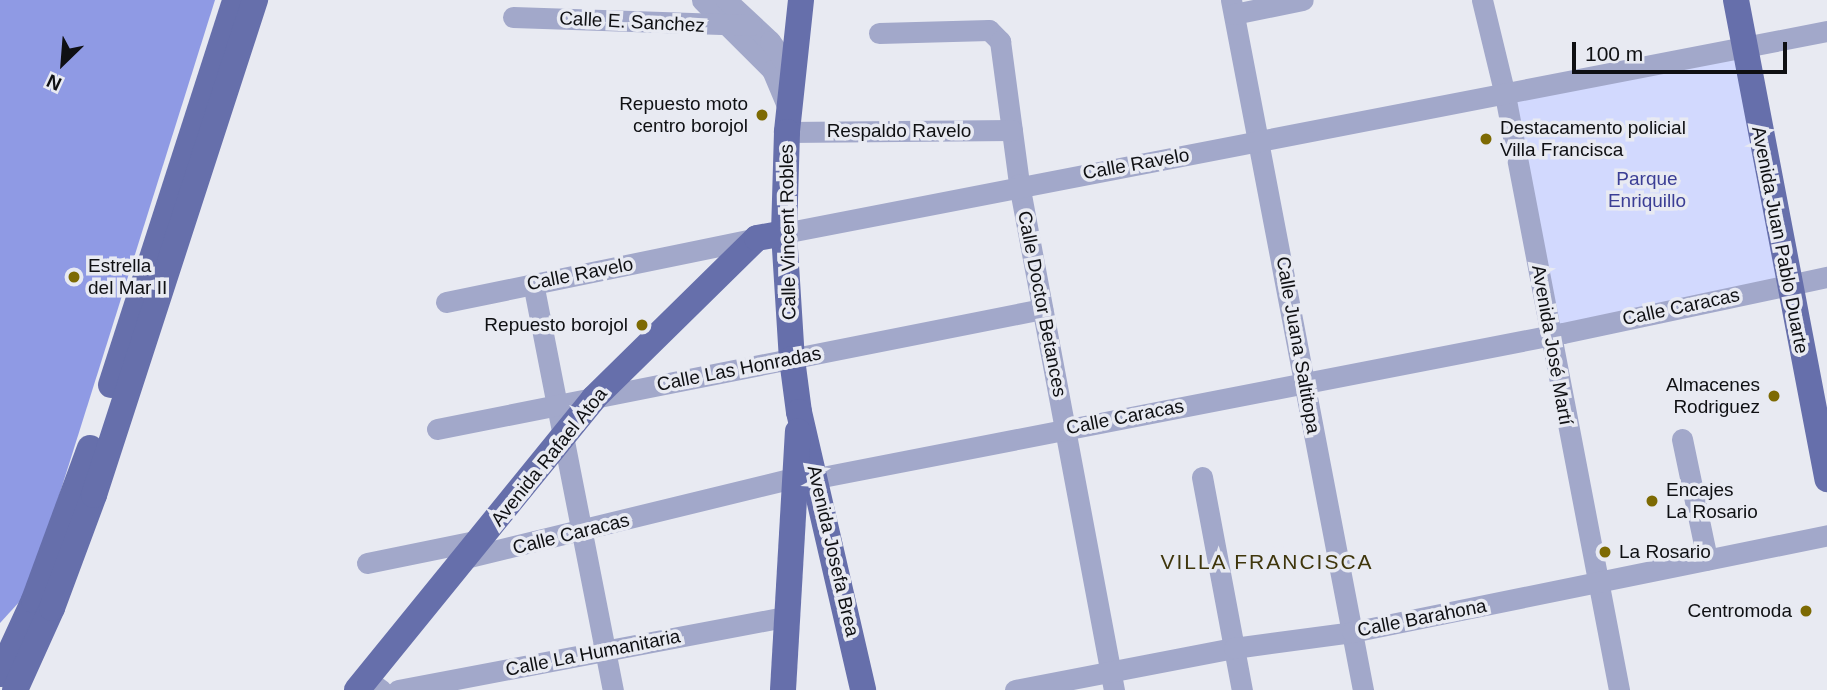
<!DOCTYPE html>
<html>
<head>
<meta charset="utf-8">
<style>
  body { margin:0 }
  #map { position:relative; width:1827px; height:690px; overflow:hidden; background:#e8eaf2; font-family:Helvetica,sans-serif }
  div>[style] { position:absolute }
  .green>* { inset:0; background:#d2d9fe }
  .water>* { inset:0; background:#8f9ae4 }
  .minor>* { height:21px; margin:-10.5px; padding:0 10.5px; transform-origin:10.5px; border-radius:10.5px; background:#a2a8ca }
  .major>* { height:26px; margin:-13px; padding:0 13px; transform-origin:13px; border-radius:13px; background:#666fab }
  .dots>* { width:19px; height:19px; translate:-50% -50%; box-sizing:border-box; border:4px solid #e8eaf2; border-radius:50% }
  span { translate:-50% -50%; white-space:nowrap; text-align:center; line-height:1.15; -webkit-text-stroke:7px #e8eaf2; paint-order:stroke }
  .street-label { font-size:19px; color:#0f1013 }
  .poi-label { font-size:19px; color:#0f1013 }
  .right { translate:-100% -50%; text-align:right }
  .left { translate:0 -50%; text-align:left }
  .park-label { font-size:19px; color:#3b3e95 }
  .neighbourhood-label { font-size:21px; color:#3f360c; letter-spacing:2px }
  .north { position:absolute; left:28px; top:28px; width:70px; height:70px; -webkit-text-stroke:5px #e8eaf2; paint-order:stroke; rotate:205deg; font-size:19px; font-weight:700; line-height:28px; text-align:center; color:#0f1013 }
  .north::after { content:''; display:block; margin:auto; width:24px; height:32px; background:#0f1013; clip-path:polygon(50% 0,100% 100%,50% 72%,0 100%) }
  .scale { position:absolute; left:1572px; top:42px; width:215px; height:32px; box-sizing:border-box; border:4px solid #0f1013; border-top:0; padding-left:9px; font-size:21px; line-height:24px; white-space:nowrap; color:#0f1013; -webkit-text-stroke:5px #e8eaf2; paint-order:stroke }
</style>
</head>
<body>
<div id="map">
  <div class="green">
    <i style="clip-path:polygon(1744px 47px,1787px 285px,1550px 335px,1505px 95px)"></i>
  </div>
  <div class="water">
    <i style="clip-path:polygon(0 0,215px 0,53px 515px,21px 600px,0 623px)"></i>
  </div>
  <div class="minor">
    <i style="left:702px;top:0;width:99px;rotate:45deg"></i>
    <i style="left:772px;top:70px;width:41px;rotate:67.2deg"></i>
    <i style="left:726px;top:0;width:60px;rotate:43deg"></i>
    <i style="left:770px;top:41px;width:39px;rotate:55deg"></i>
    <i style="left:1231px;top:0;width:703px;rotate:79.17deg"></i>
    <i style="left:1482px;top:0;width:98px;rotate:76.4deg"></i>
    <i style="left:1505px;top:95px;width:606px;rotate:79.15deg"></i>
    <i style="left:1234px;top:14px;width:70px;rotate:-11.5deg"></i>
    <i style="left:513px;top:17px;width:238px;rotate:1.9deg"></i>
    <i style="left:879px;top:33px;width:110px;rotate:-1.6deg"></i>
    <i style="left:989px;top:30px;width:16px;rotate:45deg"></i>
    <i style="left:1000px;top:41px;width:144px;rotate:82.4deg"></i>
    <i style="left:1019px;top:184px;width:515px;rotate:79.37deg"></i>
    <i style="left:787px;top:132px;width:225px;rotate:-0.5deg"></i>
    <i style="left:784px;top:233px;width:1062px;rotate:-10.96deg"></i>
    <i style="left:533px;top:283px;width:415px;rotate:78.9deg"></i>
    <i style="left:446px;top:302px;width:318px;rotate:-11.6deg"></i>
    <i style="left:437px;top:429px;width:617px;rotate:-11.22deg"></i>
    <i style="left:1682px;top:439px;width:123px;rotate:78.2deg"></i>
    <i style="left:1202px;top:477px;width:217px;rotate:79.4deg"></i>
    <i style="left:465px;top:558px;width:339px;rotate:-13.7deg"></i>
    <i style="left:794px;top:478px;width:23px"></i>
    <i style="left:817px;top:478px;width:760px;rotate:-11deg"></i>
    <i style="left:1563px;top:333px;width:270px;rotate:-12deg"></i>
    <i style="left:367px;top:563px;width:115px;rotate:-11.5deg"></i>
    <i style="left:366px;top:679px;width:19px;rotate:36deg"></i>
    <i style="left:398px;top:690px;width:397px;rotate:-10.7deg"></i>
    <i style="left:1015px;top:690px;width:223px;rotate:-10.9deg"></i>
    <i style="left:1234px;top:648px;width:119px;rotate:-7.7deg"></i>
    <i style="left:1352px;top:632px;width:485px;rotate:-11.5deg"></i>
  </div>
  <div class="major">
    <i style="left:801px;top:0;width:133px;rotate:96.1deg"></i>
    <i style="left:787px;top:132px;width:101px;rotate:91.7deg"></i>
    <i style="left:784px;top:233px;width:126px;rotate:86.4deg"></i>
    <i style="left:792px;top:359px;width:53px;rotate:82.5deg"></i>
    <i style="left:799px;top:412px;width:285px;rotate:77deg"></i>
    <i style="left:1736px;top:0;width:488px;rotate:79.2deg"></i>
    <i style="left:111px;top:385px;width:404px;rotate:-72.1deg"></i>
    <i style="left:0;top:674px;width:81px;rotate:-65.3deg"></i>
    <i style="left:34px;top:600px;width:162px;rotate:-69.8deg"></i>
    <i style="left:15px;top:690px;width:90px;rotate:-65.7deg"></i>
    <i style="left:52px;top:608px;width:121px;rotate:-69.6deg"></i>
    <i style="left:94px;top:495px;width:521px;rotate:-71.98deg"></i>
    <i style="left:357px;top:690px;width:376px;rotate:-50.9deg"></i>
    <i style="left:594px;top:398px;width:228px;rotate:-44.5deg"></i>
    <i style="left:757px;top:238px;width:27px;rotate:-10deg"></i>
    <i style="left:783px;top:690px;width:259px;rotate:-86.7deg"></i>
  </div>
  <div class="dots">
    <i style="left:762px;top:115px;background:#7d6a03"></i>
    <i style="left:1486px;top:139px;background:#7d6a03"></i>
    <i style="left:74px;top:277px;background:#7d6a03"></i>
    <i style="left:642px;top:325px;background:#7d6a03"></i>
    <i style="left:1774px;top:396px;background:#7d6a03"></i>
    <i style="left:1652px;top:501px;background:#7d6a03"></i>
    <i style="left:1605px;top:552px;background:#7d6a03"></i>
    <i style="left:1806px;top:611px;background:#7d6a03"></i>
  </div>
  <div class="street-label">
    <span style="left:632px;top:22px;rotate:3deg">Calle E. Sanchez</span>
    <span style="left:899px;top:131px">Respaldo Ravelo</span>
    <span style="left:1136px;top:164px;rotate:-10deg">Calle Ravelo</span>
    <span style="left:788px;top:232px;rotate:-91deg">Calle Vincent Robles</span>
    <span style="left:1780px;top:240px;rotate:79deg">Avenida Juan Pablo Duarte</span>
    <span style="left:580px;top:274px;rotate:-11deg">Calle Ravelo</span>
    <span style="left:1042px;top:304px;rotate:79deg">Calle Doctor Betances</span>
    <span style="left:1681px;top:307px;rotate:-12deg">Calle Caracas</span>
    <span style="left:1298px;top:345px;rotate:80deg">Calle Juana Saltitopa</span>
    <span style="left:1552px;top:345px;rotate:80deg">Avenida José Martí</span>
    <span style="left:739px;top:369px;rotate:-11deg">Calle Las Honradas</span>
    <span style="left:1125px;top:417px;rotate:-11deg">Calle Caracas</span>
    <span style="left:549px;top:457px;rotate:-51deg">Avenida Rafael Atoa</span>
    <span style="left:571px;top:534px;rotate:-14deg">Calle Caracas</span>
    <span style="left:833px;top:551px;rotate:77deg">Avenida Josefa Brea</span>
    <span style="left:1422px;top:618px;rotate:-11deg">Calle Barahona</span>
    <span style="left:593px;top:653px;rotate:-11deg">Calle La Humanitaria</span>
  </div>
  <div class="poi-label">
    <span class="right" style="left:748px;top:115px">Repuesto moto<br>centro borojol</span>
    <span class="left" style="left:1500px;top:139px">Destacamento policial<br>Villa Francisca</span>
    <span class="left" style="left:88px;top:277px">Estrella<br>del Mar II</span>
    <span class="right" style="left:628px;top:325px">Repuesto borojol</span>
    <span class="right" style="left:1760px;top:396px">Almacenes<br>Rodriguez</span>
    <span class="left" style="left:1666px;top:501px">Encajes<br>La Rosario</span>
    <span class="left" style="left:1619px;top:552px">La Rosario</span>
    <span class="right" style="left:1792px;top:611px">Centromoda</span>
  </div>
  <div class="park-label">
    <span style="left:1647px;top:190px">Parque<br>Enriquillo</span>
  </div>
  <div class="neighbourhood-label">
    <span style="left:1267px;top:562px">VILLA FRANCISCA</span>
  </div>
  <div class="north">N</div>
  <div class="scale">100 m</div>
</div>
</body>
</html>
